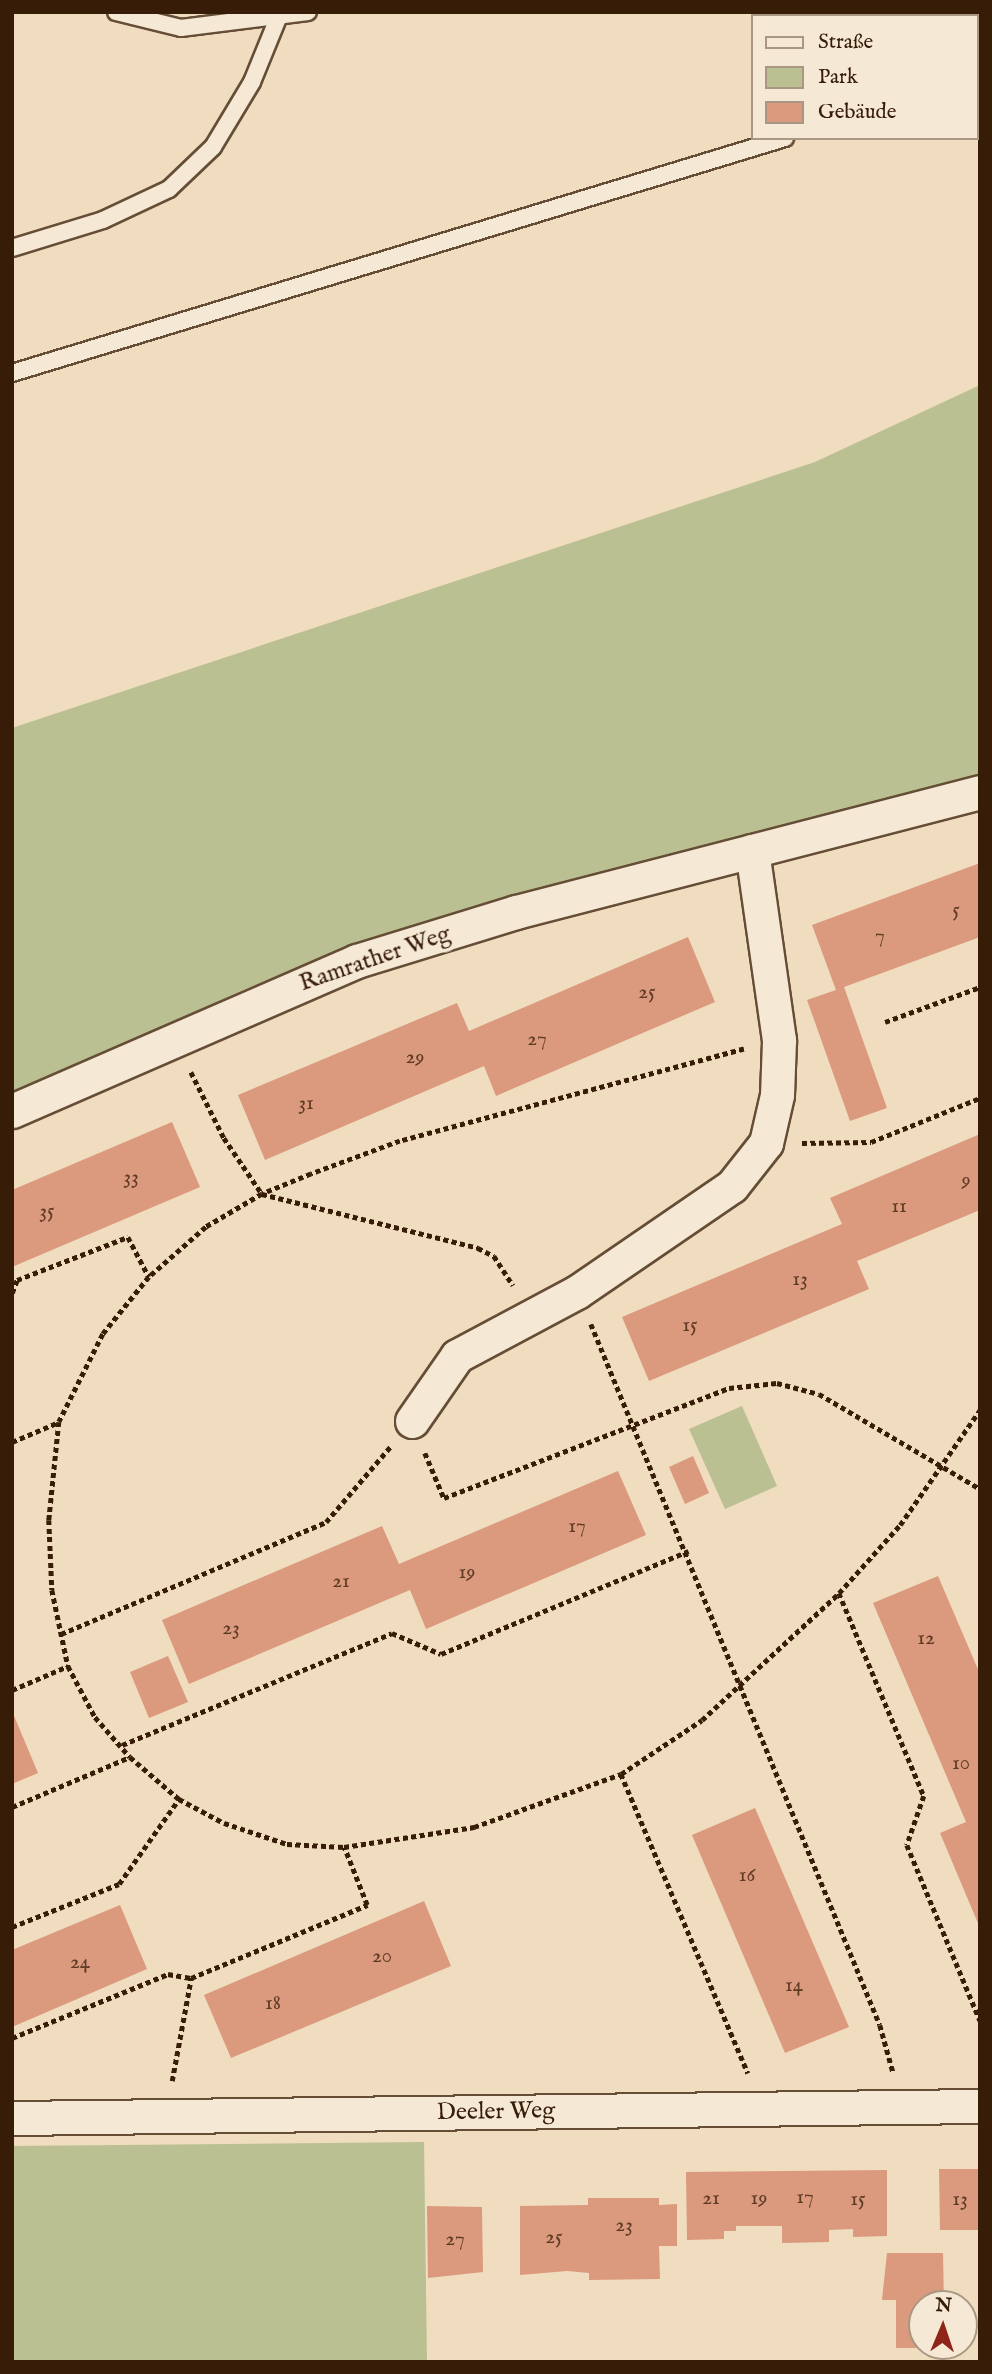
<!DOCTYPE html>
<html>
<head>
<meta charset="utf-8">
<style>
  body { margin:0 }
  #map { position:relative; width:992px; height:2374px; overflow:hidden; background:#f0dcbe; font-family:"IM FELL English",serif }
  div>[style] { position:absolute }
  .green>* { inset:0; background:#bac091 }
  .building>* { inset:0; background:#db997e }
  .path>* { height:4.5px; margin-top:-2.25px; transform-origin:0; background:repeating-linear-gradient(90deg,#371d08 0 5px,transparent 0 8.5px) }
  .roads { filter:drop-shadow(2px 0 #654d36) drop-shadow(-2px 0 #654d36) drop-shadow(0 2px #654d36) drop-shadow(0 -2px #654d36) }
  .service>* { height:16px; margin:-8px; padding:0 8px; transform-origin:8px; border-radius:8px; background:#f5e8d5 }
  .minor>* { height:33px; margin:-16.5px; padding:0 16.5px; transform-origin:16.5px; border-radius:16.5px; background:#f5e8d5 }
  span { translate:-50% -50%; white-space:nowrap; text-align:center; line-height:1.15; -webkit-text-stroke:7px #f5e8d5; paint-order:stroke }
  .number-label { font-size:21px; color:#603c26 }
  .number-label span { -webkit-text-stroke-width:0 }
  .street-label { font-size:24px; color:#371d08 }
  .frame { position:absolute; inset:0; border:14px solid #371d08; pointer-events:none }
  .legend { position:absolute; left:751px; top:14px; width:228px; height:126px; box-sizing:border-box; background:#f5e8d5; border:2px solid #a99783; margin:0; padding:9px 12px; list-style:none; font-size:21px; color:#371d08 }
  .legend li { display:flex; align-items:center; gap:14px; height:35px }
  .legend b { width:35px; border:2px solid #a99783 }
  .north { position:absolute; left:908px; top:2290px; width:70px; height:70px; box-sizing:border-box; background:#f5e8d5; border:2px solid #a99783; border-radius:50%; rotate:2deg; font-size:19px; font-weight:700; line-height:28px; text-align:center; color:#371d08 }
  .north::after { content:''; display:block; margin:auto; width:24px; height:32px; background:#8f2418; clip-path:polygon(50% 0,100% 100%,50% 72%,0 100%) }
</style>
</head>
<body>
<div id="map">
  <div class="green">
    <i style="clip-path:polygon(980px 385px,980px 775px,455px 914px,245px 989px,12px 1098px,12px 728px,815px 462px)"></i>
    <i style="clip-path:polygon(742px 1406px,777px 1486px,725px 1509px,689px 1429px)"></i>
    <i style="clip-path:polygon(424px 2142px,427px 2362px,12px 2362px,12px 2146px)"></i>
  </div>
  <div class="building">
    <i style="clip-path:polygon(980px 863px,980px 937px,844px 987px,887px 1108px,850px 1121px,807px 1000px,836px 990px,812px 925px)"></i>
    <i style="clip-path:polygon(688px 937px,715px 1002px,496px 1096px,484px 1066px,265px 1160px,238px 1095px,457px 1003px,469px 1031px)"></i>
    <i style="clip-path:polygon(172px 1122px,200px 1187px,12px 1267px,12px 1190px)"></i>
    <i style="clip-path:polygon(980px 1134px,980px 1210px,857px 1261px,869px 1289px,649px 1381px,622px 1317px,842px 1224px,830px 1198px)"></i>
    <i style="clip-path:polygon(693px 1456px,709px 1493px,685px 1504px,669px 1467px)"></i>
    <i style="clip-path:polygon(618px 1471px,646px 1535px,426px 1629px,410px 1590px,189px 1684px,162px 1620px,382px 1526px,399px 1564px)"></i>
    <i style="clip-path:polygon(938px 1576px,980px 1674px,980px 1928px,940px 1833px,966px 1822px,873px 1603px)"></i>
    <i style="clip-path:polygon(168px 1656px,188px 1702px,149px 1718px,130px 1672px)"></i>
    <i style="clip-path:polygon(12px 1711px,38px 1773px,12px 1784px)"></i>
    <i style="clip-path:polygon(755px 1808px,849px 2027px,785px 2053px,692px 1835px)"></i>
    <i style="clip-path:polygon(424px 1901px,451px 1966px,231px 2058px,204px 1995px)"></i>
    <i style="clip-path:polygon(120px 1905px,147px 1969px,12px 2027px,12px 1950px)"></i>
    <i style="clip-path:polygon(939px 2169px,980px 2169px,980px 2230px,940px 2230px)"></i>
    <i style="clip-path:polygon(887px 2170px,887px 2236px,853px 2237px,853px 2229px,829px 2230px,829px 2242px,782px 2243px,782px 2226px,736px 2226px,736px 2231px,724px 2231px,724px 2239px,687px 2240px,686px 2172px)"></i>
    <i style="clip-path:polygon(588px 2198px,659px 2198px,659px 2205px,677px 2204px,677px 2246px,659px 2246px,660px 2279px,589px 2280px,589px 2273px,567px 2271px,520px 2275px,520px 2206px,588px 2205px)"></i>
    <i style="clip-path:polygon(427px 2206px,482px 2207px,483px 2272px,428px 2278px)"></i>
    <i style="clip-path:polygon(887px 2253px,943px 2253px,944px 2304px,922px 2304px,922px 2348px,896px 2348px,896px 2300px,882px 2300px)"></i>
  </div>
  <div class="path">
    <i style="left:885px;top:1022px;width:101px;rotate:-20.2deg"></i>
    <i style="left:744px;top:1049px;width:356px;rotate:165deg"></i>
    <i style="left:400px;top:1141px;width:95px;rotate:159.7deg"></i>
    <i style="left:311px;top:1174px;width:53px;rotate:157.8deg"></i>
    <i style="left:262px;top:1194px;width:65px;rotate:149.5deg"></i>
    <i style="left:206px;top:1227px;width:76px;rotate:138.7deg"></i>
    <i style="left:149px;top:1277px;width:73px;rotate:128.9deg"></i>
    <i style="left:103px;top:1334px;width:98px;rotate:116.6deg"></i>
    <i style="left:59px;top:1422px;width:99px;rotate:95.8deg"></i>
    <i style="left:49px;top:1520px;width:70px;rotate:87.5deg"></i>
    <i style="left:52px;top:1590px;width:78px;rotate:78.1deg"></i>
    <i style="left:68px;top:1666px;width:58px;rotate:62.1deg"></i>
    <i style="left:95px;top:1717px;width:53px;rotate:48.8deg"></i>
    <i style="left:130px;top:1757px;width:65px;rotate:40.6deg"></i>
    <i style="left:179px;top:1799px;width:51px;rotate:28.1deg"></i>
    <i style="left:224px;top:1823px;width:66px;rotate:18.4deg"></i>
    <i style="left:287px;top:1844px;width:57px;rotate:3deg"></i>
    <i style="left:344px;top:1847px;width:132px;rotate:-8.7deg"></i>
    <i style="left:474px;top:1827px;width:156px;rotate:-19.8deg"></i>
    <i style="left:621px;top:1774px;width:97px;rotate:-33.7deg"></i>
    <i style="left:702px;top:1720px;width:187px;rotate:-42.8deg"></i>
    <i style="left:839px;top:1593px;width:91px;rotate:-48.1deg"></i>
    <i style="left:900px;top:1525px;width:140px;rotate:-55.2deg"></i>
    <i style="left:191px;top:1072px;width:74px;rotate:63.4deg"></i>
    <i style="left:224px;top:1138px;width:68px;rotate:55.8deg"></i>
    <i style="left:262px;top:1194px;width:223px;rotate:14deg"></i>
    <i style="left:478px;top:1248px;width:18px;rotate:27deg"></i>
    <i style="left:494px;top:1256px;width:35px;rotate:57deg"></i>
    <i style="left:802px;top:1143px;width:69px;rotate:-0.8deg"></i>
    <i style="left:871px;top:1142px;width:118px;rotate:-22deg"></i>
    <i style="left:12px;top:1293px;width:14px;rotate:-69deg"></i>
    <i style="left:17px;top:1280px;width:119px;rotate:-21.2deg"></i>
    <i style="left:128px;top:1237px;width:45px;rotate:62.3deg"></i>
    <i style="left:591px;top:1324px;width:758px;rotate:67.6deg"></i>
    <i style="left:880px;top:2025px;width:49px;rotate:74.5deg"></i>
    <i style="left:12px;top:1442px;width:51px;rotate:-23.1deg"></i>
    <i style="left:425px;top:1453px;width:49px;rotate:67.1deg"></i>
    <i style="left:444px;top:1498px;width:305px;rotate:-21.1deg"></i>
    <i style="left:729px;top:1388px;width:48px;rotate:-5.9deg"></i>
    <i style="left:777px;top:1383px;width:43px;rotate:14.7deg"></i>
    <i style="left:819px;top:1394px;width:187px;rotate:30.5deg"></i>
    <i style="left:839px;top:1593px;width:220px;rotate:67.3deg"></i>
    <i style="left:924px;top:1796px;width:52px;rotate:109.1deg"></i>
    <i style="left:907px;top:1845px;width:190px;rotate:67.4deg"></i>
    <i style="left:61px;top:1634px;width:288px;rotate:-22.9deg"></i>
    <i style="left:326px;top:1522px;width:99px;rotate:-49.5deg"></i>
    <i style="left:12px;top:1690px;width:61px;rotate:-23.2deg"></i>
    <i style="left:122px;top:1745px;width:292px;rotate:-22.5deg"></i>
    <i style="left:392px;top:1633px;width:53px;rotate:23.2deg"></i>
    <i style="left:441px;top:1654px;width:268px;rotate:-22.6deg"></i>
    <i style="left:621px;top:1774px;width:325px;rotate:67deg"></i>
    <i style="left:12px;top:1807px;width:128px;rotate:-23deg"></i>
    <i style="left:12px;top:1927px;width:115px;rotate:-21.9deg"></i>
    <i style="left:119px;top:1884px;width:104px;rotate:-54.8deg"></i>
    <i style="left:12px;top:2038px;width:169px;rotate:-22.3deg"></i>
    <i style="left:168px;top:1974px;width:23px;rotate:10deg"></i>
    <i style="left:191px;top:1978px;width:191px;rotate:-22.5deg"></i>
    <i style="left:367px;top:1905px;width:62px;rotate:-111.6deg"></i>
    <i style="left:172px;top:2081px;width:105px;rotate:-79.5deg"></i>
  </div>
  <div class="roads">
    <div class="service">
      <i style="left:116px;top:12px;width:67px;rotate:13.8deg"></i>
      <i style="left:181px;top:28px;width:128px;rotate:-7.2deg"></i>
      <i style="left:976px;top:80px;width:4px;rotate:-14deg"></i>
      <i style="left:12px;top:248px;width:95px;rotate:-17.1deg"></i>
      <i style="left:103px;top:220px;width:73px;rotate:-25.2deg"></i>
      <i style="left:169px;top:189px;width:61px;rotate:-43.7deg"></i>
      <i style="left:213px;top:147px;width:76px;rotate:-59deg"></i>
      <i style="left:252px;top:82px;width:71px;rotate:-67.8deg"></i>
      <i style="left:12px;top:373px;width:808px;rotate:-16.91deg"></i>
    </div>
    <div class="minor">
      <i style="left:12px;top:1111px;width:376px;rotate:-23.5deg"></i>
      <i style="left:357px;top:961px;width:166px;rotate:-17.1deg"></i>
      <i style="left:516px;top:912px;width:479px;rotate:-14.5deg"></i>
      <i style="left:412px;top:1421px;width:79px;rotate:-55.3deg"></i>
      <i style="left:457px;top:1356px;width:136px;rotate:-28.1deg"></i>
      <i style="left:577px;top:1292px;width:188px;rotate:-34.4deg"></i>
      <i style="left:732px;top:1186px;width:55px;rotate:-51.7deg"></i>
      <i style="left:766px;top:1143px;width:49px;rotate:-77.1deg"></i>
      <i style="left:777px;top:1095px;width:55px;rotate:-87.9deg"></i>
      <i style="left:779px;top:1040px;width:191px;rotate:-98.1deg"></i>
      <i style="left:12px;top:2118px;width:968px;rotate:-0.71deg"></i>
    </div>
  </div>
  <div class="number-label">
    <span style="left:956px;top:911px">5</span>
    <span style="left:880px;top:937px">7</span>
    <span style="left:647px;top:993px">25</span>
    <span style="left:537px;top:1040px">27</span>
    <span style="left:415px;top:1058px">29</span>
    <span style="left:306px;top:1104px">31</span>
    <span style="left:131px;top:1178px">33</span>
    <span style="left:966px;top:1181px">9</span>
    <span style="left:899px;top:1207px">11</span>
    <span style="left:47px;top:1212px">35</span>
    <span style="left:800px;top:1280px">13</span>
    <span style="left:690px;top:1326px">15</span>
    <span style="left:577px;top:1527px">17</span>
    <span style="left:467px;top:1573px">19</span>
    <span style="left:341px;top:1582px">21</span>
    <span style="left:231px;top:1629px">23</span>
    <span style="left:926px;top:1639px">12</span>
    <span style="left:961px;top:1764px">10</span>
    <span style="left:747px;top:1876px">16</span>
    <span style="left:382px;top:1957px">20</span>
    <span style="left:80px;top:1963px">24</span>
    <span style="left:794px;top:1986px">14</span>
    <span style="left:273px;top:2004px">18</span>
    <span style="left:805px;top:2198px">17</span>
    <span style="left:711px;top:2199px">21</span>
    <span style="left:759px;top:2199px">19</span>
    <span style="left:858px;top:2200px">15</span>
    <span style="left:960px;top:2200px">13</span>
    <span style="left:624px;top:2226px">23</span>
    <span style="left:554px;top:2238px">25</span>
    <span style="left:455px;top:2240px">27</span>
  </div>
  <div class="street-label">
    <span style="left:375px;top:959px;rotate:-19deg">Ramrather Weg</span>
    <span style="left:496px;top:2112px;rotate:-1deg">Deeler Weg</span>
  </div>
  <div class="frame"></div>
  <ul class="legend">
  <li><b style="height:9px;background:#f5e8d5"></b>Straße</li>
  <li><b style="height:19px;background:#bac091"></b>Park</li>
  <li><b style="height:19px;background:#db997e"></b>Gebäude</li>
  </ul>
  <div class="north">N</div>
</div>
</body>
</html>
